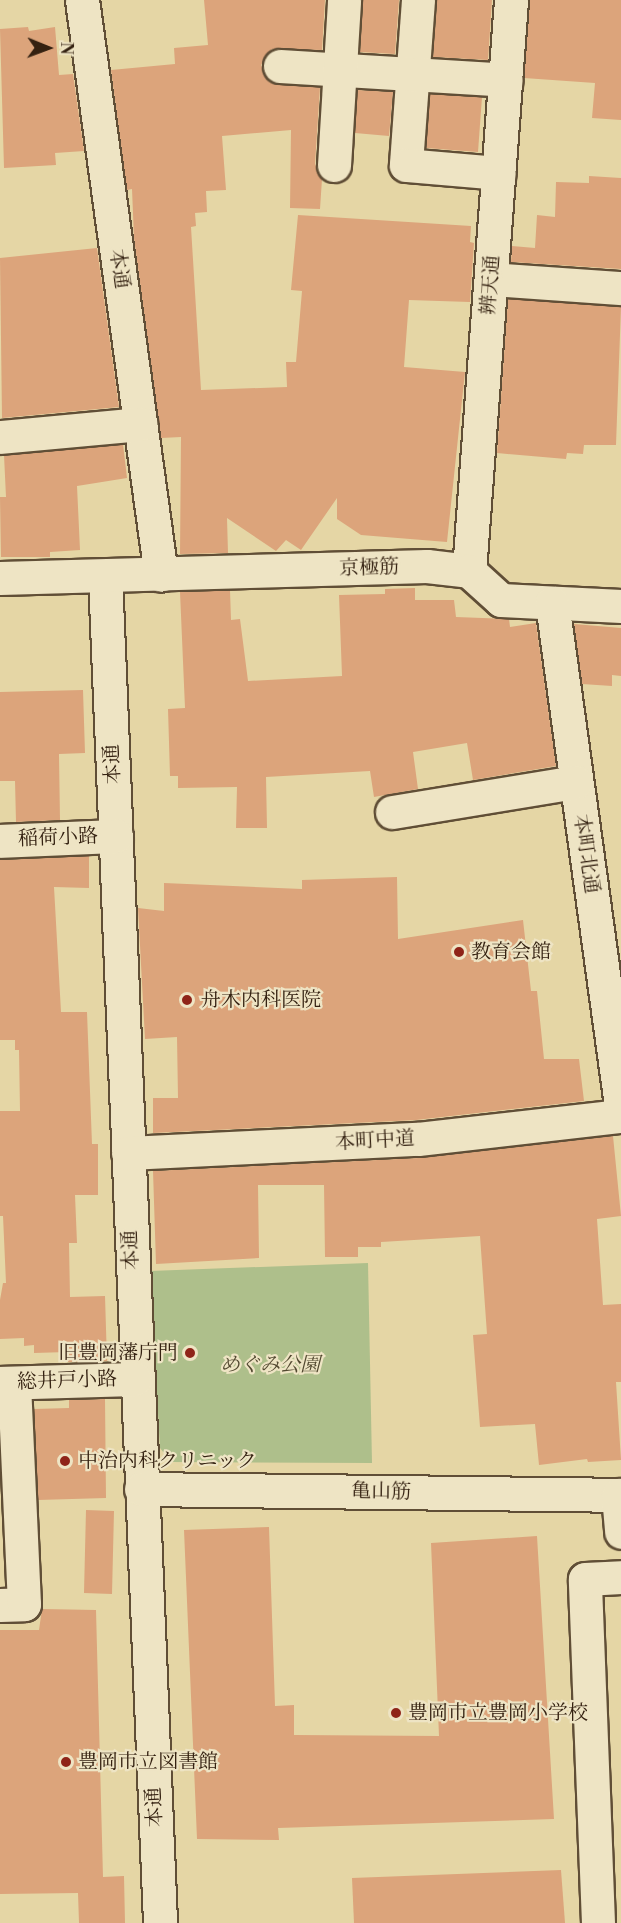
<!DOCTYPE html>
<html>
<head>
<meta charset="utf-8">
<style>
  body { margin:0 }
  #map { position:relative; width:621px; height:1923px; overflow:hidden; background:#e5d6a5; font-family:"Libre Bodoni","Noto Serif JP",serif }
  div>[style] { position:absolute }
  .green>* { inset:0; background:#aebf8b }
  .building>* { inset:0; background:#dca47b }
  .roads { filter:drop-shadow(2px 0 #604e36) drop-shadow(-2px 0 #604e36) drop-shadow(0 2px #604e36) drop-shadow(0 -2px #604e36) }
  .minor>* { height:33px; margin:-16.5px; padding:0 16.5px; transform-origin:16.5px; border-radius:16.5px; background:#eee4c4 }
  .dots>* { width:16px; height:16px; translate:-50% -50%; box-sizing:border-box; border:3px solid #eee4c4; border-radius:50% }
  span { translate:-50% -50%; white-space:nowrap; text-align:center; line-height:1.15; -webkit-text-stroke:4.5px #eee4c4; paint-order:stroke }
  .street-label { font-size:20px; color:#342111 }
  .poi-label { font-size:20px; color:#342111 }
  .left { translate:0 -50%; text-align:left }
  .right { translate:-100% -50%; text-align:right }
  .park-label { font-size:20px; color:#524830; font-style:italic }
  .north { position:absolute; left:18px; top:18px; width:60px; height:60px; -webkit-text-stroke:4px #eee4c4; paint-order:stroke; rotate:91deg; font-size:16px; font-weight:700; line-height:24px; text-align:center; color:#342111 }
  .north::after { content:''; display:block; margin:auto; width:21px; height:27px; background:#342111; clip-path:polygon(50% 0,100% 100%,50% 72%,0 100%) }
</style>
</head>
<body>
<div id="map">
  <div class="green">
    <i style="clip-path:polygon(368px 1263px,372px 1463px,171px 1462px,160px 1448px,150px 1271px)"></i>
  </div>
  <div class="building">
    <i style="clip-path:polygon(204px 0,325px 0,322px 50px,272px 49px,261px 65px,270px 82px,320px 87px,315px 164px,322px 179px,320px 209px,290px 208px,291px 130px,222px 136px,226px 190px,206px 191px,207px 212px,195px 213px,196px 226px,191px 227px,201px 390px,287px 387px,286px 362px,296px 362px,302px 291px,291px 290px,298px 215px,471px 226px,470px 242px,474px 243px,470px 302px,409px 300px,404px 367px,465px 372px,447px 542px,361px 535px,337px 519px,337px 498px,301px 550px,286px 540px,276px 551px,227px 518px,228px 553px,180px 554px,181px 437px,161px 438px,134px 238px,132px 189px,127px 190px,111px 70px,175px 64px,174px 48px,208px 45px)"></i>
    <i style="clip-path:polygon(363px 0,399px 0,395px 54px,360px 52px)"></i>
    <i style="clip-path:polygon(437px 0,492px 0,488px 60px,433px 57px)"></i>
    <i style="clip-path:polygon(530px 0,621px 0,621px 120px,592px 118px,595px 83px,524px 78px)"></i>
    <i style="clip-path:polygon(28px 27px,29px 31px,55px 27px,59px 75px,73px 74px,84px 151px,55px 153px,56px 165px,4px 168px,0 29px)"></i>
    <i style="clip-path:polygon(357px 90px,393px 92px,389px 136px,355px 133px)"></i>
    <i style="clip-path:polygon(430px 94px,482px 97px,478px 152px,426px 148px)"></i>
    <i style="clip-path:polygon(589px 176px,621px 178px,621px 269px,511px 262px,512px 246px,535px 248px,537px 215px,555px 217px,556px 182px,589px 183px)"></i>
    <i style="clip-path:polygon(97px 248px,119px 407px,2px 418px,0 258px)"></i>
    <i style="clip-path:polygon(508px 299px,621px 307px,616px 445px,584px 445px,583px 454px,567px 453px,566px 459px,497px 453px)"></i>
    <i style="clip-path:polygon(123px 444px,127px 478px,77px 486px,80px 550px,50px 552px,50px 557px,1px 557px,0 497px,6px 497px,4px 455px)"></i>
    <i style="clip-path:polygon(415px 588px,415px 600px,454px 600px,456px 617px,509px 619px,510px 627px,536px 623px,556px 766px,473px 780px,467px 743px,413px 752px,418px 789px,374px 797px,370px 771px,266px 777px,267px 828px,236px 828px,237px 787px,178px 788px,178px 776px,170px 776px,168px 709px,185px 708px,180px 592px,230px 590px,231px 620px,240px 619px,248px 681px,342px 676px,339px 595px,385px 594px,385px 589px)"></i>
    <i style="clip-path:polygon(574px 624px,621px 628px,621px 676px,612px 675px,612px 686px,582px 684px)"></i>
    <i style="clip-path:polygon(83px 690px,85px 753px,59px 754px,60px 820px,16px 822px,15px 781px,0 781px,0 692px)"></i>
    <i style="clip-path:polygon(89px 856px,89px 888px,54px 887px,61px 1012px,87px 1012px,92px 1144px,98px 1144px,98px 1195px,75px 1195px,77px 1243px,69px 1243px,70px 1297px,105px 1296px,107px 1361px,68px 1362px,67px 1352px,34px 1353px,34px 1345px,24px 1346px,24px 1338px,0 1339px,0 1300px,3px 1283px,6px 1283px,3px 1216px,0 1216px,0 1111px,20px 1111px,19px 1050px,15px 1050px,15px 1040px,0 1040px,0 860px)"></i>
    <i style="clip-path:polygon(397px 877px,398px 939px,523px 920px,531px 991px,537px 991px,544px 1059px,579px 1059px,584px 1101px,416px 1120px,153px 1133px,153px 1098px,178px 1098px,177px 1037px,145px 1039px,138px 908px,164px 911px,164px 883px,302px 889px,302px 880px)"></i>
    <i style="clip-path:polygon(613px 1136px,621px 1216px,597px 1219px,603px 1305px,621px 1304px,621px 1382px,616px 1382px,621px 1460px,588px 1462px,587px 1459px,539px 1465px,535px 1424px,480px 1427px,473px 1335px,487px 1334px,480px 1236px,381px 1242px,381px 1247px,358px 1247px,358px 1257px,325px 1257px,324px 1185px,258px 1185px,259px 1258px,156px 1264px,153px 1171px,419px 1158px)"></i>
    <i style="clip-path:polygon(105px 1399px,106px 1498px,38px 1500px,34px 1409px,69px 1408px,69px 1400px)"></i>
    <i style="clip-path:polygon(86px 1510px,114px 1511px,112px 1594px,84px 1593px)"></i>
    <i style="clip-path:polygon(269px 1527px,275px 1706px,294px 1705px,294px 1735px,439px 1736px,431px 1543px,537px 1536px,554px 1819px,278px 1828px,279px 1840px,197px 1839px,184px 1530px)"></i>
    <i style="clip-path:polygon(42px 1609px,96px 1610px,103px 1877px,124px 1876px,125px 1923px,79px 1923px,78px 1893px,0 1894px,0 1630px,39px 1630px)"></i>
    <i style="clip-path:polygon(561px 1870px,565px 1923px,354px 1923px,352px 1878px)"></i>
  </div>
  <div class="roads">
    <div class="minor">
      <i style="left:82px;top:0;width:580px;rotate:82.18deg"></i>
      <i style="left:418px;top:0;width:165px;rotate:94.2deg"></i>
      <i style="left:406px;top:165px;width:93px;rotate:4.9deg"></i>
      <i style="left:280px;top:66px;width:226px;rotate:3.5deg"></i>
      <i style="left:334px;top:165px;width:165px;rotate:-86.5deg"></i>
      <i style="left:491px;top:279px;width:130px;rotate:4deg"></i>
      <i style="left:0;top:437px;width:141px;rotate:-5.3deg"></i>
      <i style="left:469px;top:571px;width:573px;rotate:-85.79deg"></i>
      <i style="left:105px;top:576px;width:1348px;rotate:87.66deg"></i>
      <i style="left:0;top:578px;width:427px;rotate:-1.6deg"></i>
      <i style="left:427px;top:566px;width:42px;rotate:6.8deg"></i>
      <i style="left:469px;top:571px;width:43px;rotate:42.2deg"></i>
      <i style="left:501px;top:600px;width:120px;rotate:2.9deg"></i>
      <i style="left:552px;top:603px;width:507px;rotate:82.17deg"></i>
      <i style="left:392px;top:812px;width:186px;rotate:-9.3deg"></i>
      <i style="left:0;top:841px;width:116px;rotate:-2.5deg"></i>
      <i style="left:128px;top:1153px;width:290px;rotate:-2.8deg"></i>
      <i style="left:418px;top:1139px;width:204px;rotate:-6.5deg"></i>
      <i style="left:0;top:1383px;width:135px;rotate:-1.7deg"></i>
      <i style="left:141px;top:1489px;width:480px;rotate:0.7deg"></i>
      <i style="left:618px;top:1495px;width:37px;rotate:85deg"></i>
      <i style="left:0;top:1605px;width:24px;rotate:-2deg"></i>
      <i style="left:24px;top:1604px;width:221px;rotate:-92.6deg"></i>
      <i style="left:598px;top:1923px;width:344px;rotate:-92.2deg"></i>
      <i style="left:585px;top:1579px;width:36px;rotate:-3deg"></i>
    </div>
  </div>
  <div class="dots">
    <i style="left:459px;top:952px;background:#8f2418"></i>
    <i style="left:187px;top:1000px;background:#8f2418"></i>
    <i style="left:190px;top:1353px;background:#8f2418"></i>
    <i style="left:65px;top:1461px;background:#8f2418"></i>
    <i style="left:396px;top:1713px;background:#8f2418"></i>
    <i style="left:66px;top:1762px;background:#8f2418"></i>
  </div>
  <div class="street-label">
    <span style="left:119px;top:269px;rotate:82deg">本通</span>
    <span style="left:491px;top:285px;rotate:-86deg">辨天通</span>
    <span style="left:369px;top:568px;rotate:-2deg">京極筋</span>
    <span style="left:113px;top:764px;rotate:-93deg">本通</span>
    <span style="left:58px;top:838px;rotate:-2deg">稲荷小路</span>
    <span style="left:586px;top:854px;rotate:82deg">本町北通</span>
    <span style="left:375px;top:1141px;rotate:-3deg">本町中道</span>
    <span style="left:131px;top:1250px;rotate:-92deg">本通</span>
    <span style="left:67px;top:1381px;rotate:-2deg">総井戸小路</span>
    <span style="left:381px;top:1492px;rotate:1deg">亀山筋</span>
    <span style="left:155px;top:1807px;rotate:-93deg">本通</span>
  </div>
  <div class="poi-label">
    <span class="left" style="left:471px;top:952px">教育会館</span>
    <span class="left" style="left:201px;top:1000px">舟木内科医院</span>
    <span class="right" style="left:178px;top:1353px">旧豊岡藩庁門</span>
    <span class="left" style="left:78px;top:1461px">中治内科クリニック</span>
    <span class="left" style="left:408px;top:1713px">豊岡市立豊岡小学校</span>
    <span class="left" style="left:78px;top:1762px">豊岡市立図書館</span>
  </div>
  <div class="park-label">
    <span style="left:270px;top:1365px">めぐみ公園</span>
  </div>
  <div class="north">N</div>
</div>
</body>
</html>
